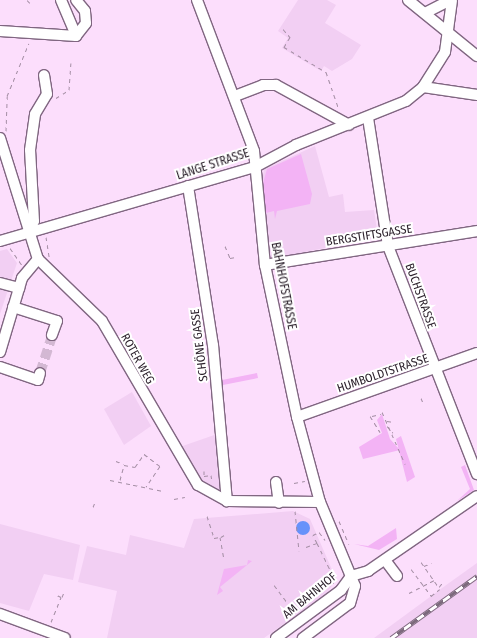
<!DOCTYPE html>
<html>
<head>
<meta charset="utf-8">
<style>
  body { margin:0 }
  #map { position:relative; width:477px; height:638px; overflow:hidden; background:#fcdefc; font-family:"Fira Sans Condensed",sans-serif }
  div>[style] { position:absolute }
  .built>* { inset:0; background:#f2cff3 }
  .green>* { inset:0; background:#f3b3f5 }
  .water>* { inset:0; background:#6792fa }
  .round { border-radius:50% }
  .minor-tunnel>* { height:10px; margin-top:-5px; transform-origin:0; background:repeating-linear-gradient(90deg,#d3b8d3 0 10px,transparent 0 15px) }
  .path>* { height:1px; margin-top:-0.5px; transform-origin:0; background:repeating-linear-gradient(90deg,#a48ea4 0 4px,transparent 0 8px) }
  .roads { filter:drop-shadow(1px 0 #806681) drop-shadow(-1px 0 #806681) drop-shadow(0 1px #806681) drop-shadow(0 -1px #806681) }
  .minor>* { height:10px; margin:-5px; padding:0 5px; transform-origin:5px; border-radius:5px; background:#fff }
  .rail>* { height:4.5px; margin-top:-2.25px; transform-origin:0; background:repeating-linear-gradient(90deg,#fff 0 8px,#7c6a7c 0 16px); box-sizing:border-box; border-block:1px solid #7c6a7c }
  span { translate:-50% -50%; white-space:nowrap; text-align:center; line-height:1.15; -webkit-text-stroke:4px #fff; paint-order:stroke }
  .street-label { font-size:12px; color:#2d222d }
</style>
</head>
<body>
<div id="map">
  <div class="built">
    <i style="clip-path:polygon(298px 0,327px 0,336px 5px,325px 23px,361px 45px,352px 59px,332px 71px,324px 66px,321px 71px,282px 48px,288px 38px,278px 31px)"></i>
    <i style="clip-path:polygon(315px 146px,329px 197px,343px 194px,345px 212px,374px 210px,378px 237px,271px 259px,262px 182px,264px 169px)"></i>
    <i style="clip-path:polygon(7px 249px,17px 263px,0 314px,0 251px)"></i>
    <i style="clip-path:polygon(132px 392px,151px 426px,124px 445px,104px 409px)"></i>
    <i style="clip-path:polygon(220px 433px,223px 493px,206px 488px,177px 448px)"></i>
    <i style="clip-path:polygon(293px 511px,310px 519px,336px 579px,327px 593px,264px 638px,107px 638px,117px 591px,78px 582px,87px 546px,126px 555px,130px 535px,184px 548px,194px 519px)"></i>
    <i style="clip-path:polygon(0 524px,80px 545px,73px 580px,44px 574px,29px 611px,0 603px)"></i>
    <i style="clip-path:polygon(477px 563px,477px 638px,374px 638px,449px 583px)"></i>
  </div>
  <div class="green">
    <i style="clip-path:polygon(301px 154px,312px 194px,310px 204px,277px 211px,275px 219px,274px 211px,266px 213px,263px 183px,267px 169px)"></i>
    <i style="clip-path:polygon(257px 373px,258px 378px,223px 385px,222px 380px)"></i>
    <i style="clip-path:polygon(382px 414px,390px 439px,400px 450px,363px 459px,359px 447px,382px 433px,377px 420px)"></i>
    <i style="clip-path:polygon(401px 436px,415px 477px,407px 482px,396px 439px)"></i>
    <i style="clip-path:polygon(465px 465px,474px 490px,457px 501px,470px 489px,461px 467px)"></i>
    <i style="clip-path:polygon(396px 528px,397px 539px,379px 550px,354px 544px,368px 546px)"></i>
    <i style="clip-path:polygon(248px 560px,252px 561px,220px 587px,223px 591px,217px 595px,224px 569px,247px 565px)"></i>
  </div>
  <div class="water">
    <i class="round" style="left:296px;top:521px;width:14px;height:14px"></i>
  </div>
  <div class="minor-tunnel">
    <i style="left:40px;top:373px;width:40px;rotate:-72deg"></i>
  </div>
  <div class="path">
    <i style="left:27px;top:0;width:4px;rotate:45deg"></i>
    <i style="left:283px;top:29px;width:11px;rotate:49deg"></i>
    <i style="left:290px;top:37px;width:12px;rotate:121deg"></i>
    <i style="left:284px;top:47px;width:49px;rotate:30.8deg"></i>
    <i style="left:326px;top:72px;width:39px;rotate:71deg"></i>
    <i style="left:56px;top:98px;width:15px;rotate:-32deg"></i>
    <i style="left:69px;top:90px;width:27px;rotate:-86deg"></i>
    <i style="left:6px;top:131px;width:35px;rotate:-88deg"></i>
    <i style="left:7px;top:96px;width:57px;rotate:-67.5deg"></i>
    <i style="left:46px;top:237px;width:20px;rotate:81deg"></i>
    <i style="left:225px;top:246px;width:13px;rotate:67deg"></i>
    <i style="left:230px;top:258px;width:6px;rotate:-9deg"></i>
    <i style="left:10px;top:248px;width:21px;rotate:55deg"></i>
    <i style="left:421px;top:398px;width:8px;rotate:67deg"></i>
    <i style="left:382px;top:412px;width:57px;rotate:66.1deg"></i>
    <i style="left:370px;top:416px;width:19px;rotate:58deg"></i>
    <i style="left:372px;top:416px;width:9px;rotate:-13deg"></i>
    <i style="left:387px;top:421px;width:7px;rotate:8deg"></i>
    <i style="left:387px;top:426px;width:9px;rotate:49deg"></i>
    <i style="left:116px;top:461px;width:8px;rotate:23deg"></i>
    <i style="left:204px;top:471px;width:5px;rotate:90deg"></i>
    <i style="left:204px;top:476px;width:8px;rotate:-7deg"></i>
    <i style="left:211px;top:475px;width:7px;rotate:82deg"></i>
    <i style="left:110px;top:480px;width:54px;rotate:11.7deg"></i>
    <i style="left:120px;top:480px;width:16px;rotate:-75deg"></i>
    <i style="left:124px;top:465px;width:11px;rotate:10deg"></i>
    <i style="left:135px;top:467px;width:16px;rotate:-55deg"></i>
    <i style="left:144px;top:454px;width:20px;rotate:37deg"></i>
    <i style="left:160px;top:466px;width:25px;rotate:124deg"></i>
    <i style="left:294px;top:483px;width:11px;rotate:-10deg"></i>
    <i style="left:174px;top:499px;width:11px;rotate:-10deg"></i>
    <i style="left:93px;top:507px;width:5px;rotate:-68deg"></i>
    <i style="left:295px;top:511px;width:40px;rotate:84.3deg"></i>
    <i style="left:207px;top:516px;width:23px;rotate:72deg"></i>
    <i style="left:214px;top:538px;width:6px;rotate:-9deg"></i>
    <i style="left:220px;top:537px;width:22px;rotate:80deg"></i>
    <i style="left:339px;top:521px;width:25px;rotate:67deg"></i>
    <i style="left:221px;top:537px;width:6px;rotate:-31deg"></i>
    <i style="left:317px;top:543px;width:41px;rotate:64.1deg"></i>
    <i style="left:335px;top:580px;width:6px;rotate:121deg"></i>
    <i style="left:306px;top:547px;width:12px;rotate:-20deg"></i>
    <i style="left:317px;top:543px;width:9px;rotate:-117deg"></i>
    <i style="left:313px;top:535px;width:7px;rotate:-27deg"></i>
    <i style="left:319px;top:532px;width:10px;rotate:53deg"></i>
    <i style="left:421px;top:562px;width:32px;rotate:55deg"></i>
    <i style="left:424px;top:566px;width:8px;rotate:-23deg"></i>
    <i style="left:411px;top:569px;width:34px;rotate:53deg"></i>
    <i style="left:431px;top:596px;width:11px;rotate:-38deg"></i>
    <i style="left:274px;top:585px;width:34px;rotate:53deg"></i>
    <i style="left:439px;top:587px;width:6px;rotate:-51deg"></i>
    <i style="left:409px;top:593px;width:28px;rotate:-27deg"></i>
    <i style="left:62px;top:597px;width:5px;rotate:-68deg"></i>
    <i style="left:51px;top:622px;width:27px;rotate:-68deg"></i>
    <i style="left:61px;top:597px;width:4px;rotate:-153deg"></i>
  </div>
  <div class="roads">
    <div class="minor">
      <i style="left:61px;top:0;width:39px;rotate:67deg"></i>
      <i style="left:197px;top:0;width:161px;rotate:69.3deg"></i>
      <i style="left:254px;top:151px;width:115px;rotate:84.5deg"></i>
      <i style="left:265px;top:265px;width:155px;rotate:78.1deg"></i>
      <i style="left:297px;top:417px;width:88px;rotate:74.9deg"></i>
      <i style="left:320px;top:502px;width:91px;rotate:67.4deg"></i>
      <i style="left:355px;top:586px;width:18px;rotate:106deg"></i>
      <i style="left:350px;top:603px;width:59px;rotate:143.3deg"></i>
      <i style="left:408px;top:0;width:89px;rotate:39.1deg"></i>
      <i style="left:425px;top:13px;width:28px;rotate:-27deg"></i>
      <i style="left:0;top:31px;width:76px;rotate:3.8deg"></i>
      <i style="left:76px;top:36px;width:16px;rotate:-52deg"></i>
      <i style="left:86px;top:23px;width:12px;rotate:-95deg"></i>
      <i style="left:85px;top:11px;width:14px;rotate:-129deg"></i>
      <i style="left:423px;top:87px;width:55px;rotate:8.4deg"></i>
      <i style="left:235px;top:96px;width:30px;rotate:-21deg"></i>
      <i style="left:263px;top:85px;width:13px"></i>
      <i style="left:276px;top:85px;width:83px;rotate:28.7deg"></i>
      <i style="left:368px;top:118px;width:130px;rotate:81.1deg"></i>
      <i style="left:388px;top:246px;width:245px;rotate:68.7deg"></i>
      <i style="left:0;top:138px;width:127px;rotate:72.6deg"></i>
      <i style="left:38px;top:259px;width:89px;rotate:44.1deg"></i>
      <i style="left:102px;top:321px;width:190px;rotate:59.7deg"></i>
      <i style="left:198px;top:485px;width:33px;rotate:29deg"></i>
      <i style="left:227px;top:501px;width:93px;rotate:0.6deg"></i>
      <i style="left:188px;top:186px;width:161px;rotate:81.1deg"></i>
      <i style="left:213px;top:345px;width:157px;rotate:84.9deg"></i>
      <i style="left:29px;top:230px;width:10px;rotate:-61deg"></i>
      <i style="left:34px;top:221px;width:71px;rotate:-93.2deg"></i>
      <i style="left:30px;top:150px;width:36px;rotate:-82deg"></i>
      <i style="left:35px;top:114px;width:23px;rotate:-59deg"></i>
      <i style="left:47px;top:94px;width:19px;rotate:-99deg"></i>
      <i style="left:0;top:241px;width:266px;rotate:-16.2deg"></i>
      <i style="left:255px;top:167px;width:47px;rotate:-28.2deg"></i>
      <i style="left:296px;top:145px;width:118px;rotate:-21.8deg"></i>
      <i style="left:406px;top:101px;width:22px;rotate:-39deg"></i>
      <i style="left:423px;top:87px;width:41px;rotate:-57.8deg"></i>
      <i style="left:445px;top:52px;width:52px;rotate:-82.3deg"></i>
      <i style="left:265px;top:265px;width:215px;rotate:-9.1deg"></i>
      <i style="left:0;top:283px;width:20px;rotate:15deg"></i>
      <i style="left:13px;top:307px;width:46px;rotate:17.7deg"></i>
      <i style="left:57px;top:321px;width:15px;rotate:110deg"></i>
      <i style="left:0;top:352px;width:77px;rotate:-73.4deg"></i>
      <i style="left:22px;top:278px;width:25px;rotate:-50deg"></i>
      <i style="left:0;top:367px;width:40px;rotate:18.9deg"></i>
      <i style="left:38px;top:380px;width:7px;rotate:-74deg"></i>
      <i style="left:297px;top:417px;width:191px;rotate:-19.6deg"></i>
      <i style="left:276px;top:482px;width:21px;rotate:82deg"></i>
      <i style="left:385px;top:560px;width:20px;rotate:53deg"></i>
      <i style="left:0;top:614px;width:69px;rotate:20.3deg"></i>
      <i style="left:276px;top:638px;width:81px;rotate:-36.4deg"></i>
      <i style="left:341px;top:590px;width:17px;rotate:-54deg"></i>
      <i style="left:351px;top:576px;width:18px;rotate:-16deg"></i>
      <i style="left:368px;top:571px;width:132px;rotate:-34.5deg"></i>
    </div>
  </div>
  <div class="rail">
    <i style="left:391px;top:638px;width:106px;rotate:-35.8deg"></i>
  </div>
  <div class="street-label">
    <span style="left:213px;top:165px;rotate:-18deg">LANGE STRASSE</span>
    <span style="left:369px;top:236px;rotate:-9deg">BERGSTIFTSGASSE</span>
    <span style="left:283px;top:286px;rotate:79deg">BAHNHOFSTRASSE</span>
    <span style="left:420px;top:296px;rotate:70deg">BUCHSTRASSE</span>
    <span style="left:200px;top:345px;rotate:-97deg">SCHÖNE GASSE</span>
    <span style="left:137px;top:359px;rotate:61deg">ROTER WEG</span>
    <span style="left:383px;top:374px;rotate:-19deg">HUMBOLDTSTRASSE</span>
    <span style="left:310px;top:596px;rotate:-39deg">AM BAHNHOF</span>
  </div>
</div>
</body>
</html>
